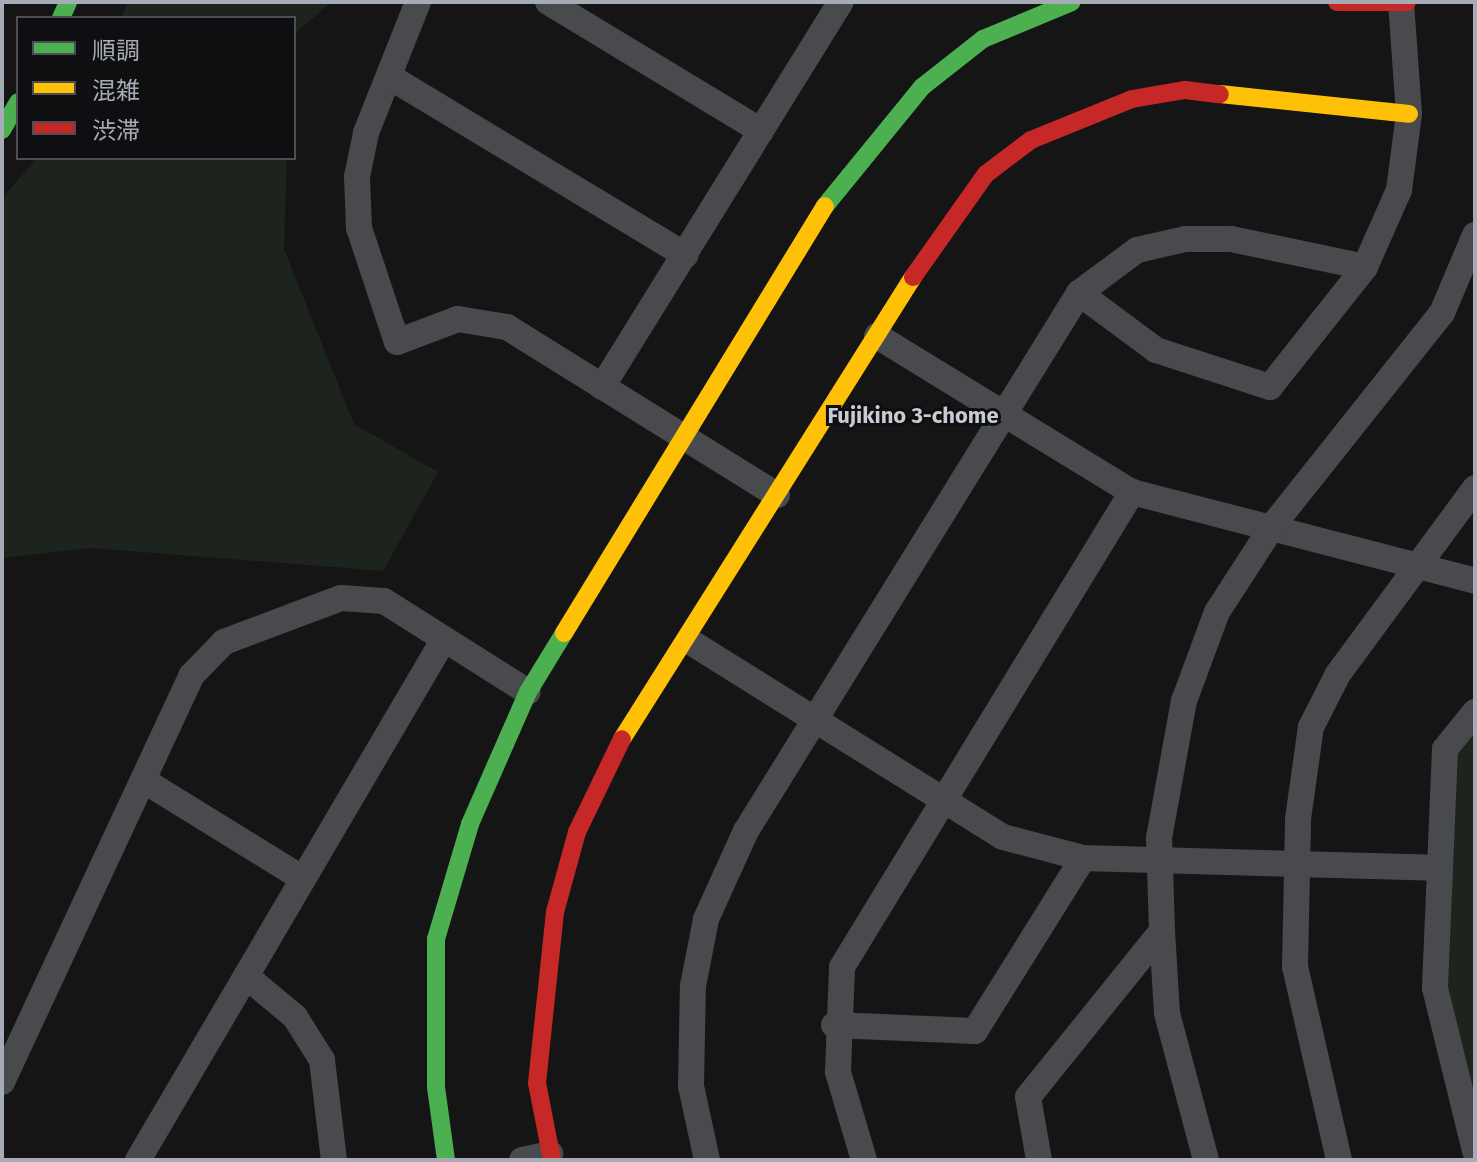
<!DOCTYPE html>
<html>
<head>
<meta charset="utf-8">
<style>
  body { margin:0 }
  #map { position:relative; width:1477px; height:1162px; overflow:hidden; background:#151515; font-family:"Fira Sans","Noto Sans JP",sans-serif }
  div>[style] { position:absolute }
  .green>* { inset:0; background:#1d231d }
  .street>* { height:26px; margin:-13px; padding:0 13px; transform-origin:13px; border-radius:13px; background:#494a4e }
  .fast>* { height:18px; margin:-9px; padding:0 9px; transform-origin:9px; border-radius:9px; background:#4caf50 }
  .slow>* { height:18px; margin:-9px; padding:0 9px; transform-origin:9px; border-radius:9px; background:#ffc107 }
  .jam>* { height:18px; margin:-9px; padding:0 9px; transform-origin:9px; border-radius:9px; background:#c62828 }
  span { translate:-50% -50%; white-space:nowrap; text-align:center; line-height:1.15; -webkit-text-stroke:6px #0f0f11; paint-order:stroke }
  .neighbourhood-label { font-size:22px; color:#c7cbd2; font-weight:700 }
  .frame { position:absolute; inset:0; border:4px solid #a6acb6; pointer-events:none }
  .legend { position:absolute; left:16px; top:16px; width:280px; height:144px; box-sizing:border-box; background:#0f0f11; border:2px solid #4b4e53; margin:0; padding:10px 14px; list-style:none; font-size:24px; color:#a6acb6 }
  .legend li { display:flex; align-items:center; gap:16px; height:40px }
  .legend b { width:40px; border:2px solid #4b4e53 }
</style>
</head>
<body>
<div id="map">
  <div class="green">
    <i style="clip-path:polygon(128px 2px,332px 2px,294px 34px,294px 18px,121px 18px)"></i>
    <i style="clip-path:polygon(37px 158px,287px 158px,284px 249px,354px 424px,438px 472px,383px 571px,91px 548px,2px 558px,2px 198px)"></i>
    <i style="clip-path:polygon(1475px 727px,1475px 1108px,1443px 988px,1455px 753px)"></i>
  </div>
  <div class="street">
    <i style="left:418px;top:2px;width:141px;rotate:111.7deg"></i>
    <i style="left:366px;top:133px;width:45px;rotate:101.6deg"></i>
    <i style="left:357px;top:177px;width:51px;rotate:87.8deg"></i>
    <i style="left:359px;top:228px;width:120px;rotate:71.6deg"></i>
    <i style="left:397px;top:342px;width:65px;rotate:-20.7deg"></i>
    <i style="left:458px;top:319px;width:50px;rotate:9.3deg"></i>
    <i style="left:507px;top:327px;width:318px;rotate:31.9deg"></i>
    <i style="left:548px;top:2px;width:249px;rotate:31.2deg"></i>
    <i style="left:390px;top:77px;width:345px;rotate:31.1deg"></i>
    <i style="left:1079px;top:293px;width:96px;rotate:36.5deg"></i>
    <i style="left:1156px;top:350px;width:120px;rotate:18deg"></i>
    <i style="left:1270px;top:387px;width:153px;rotate:-51.6deg"></i>
    <i style="left:1365px;top:267px;width:84px;rotate:-66.2deg"></i>
    <i style="left:1399px;top:190px;width:77px;rotate:-82.5deg"></i>
    <i style="left:1409px;top:114px;width:112px;rotate:-94.1deg"></i>
    <i style="left:877px;top:336px;width:299px;rotate:31.5deg"></i>
    <i style="left:1132px;top:492px;width:354px;rotate:14.5deg"></i>
    <i style="left:602px;top:387px;width:453px;rotate:-58.2deg"></i>
    <i style="left:689px;top:641px;width:370px;rotate:32deg"></i>
    <i style="left:1003px;top:837px;width:83px;rotate:14.7deg"></i>
    <i style="left:1083px;top:858px;width:353px;rotate:1.6deg"></i>
    <i style="left:1475px;top:712px;width:48px;rotate:129deg"></i>
    <i style="left:1445px;top:749px;width:239px;rotate:92.4deg"></i>
    <i style="left:1435px;top:988px;width:168px;rotate:76.2deg"></i>
    <i style="left:143px;top:780px;width:188px;rotate:31.7deg"></i>
    <i style="left:246px;top:976px;width:64px;rotate:39.9deg"></i>
    <i style="left:295px;top:1017px;width:51px;rotate:57.9deg"></i>
    <i style="left:322px;top:1060px;width:101px;rotate:83.2deg"></i>
    <i style="left:834px;top:1025px;width:141px;rotate:2.4deg"></i>
    <i style="left:975px;top:1031px;width:204px;rotate:-58deg"></i>
    <i style="left:2px;top:1082px;width:448px;rotate:-65deg"></i>
    <i style="left:191px;top:676px;width:47px;rotate:-45.9deg"></i>
    <i style="left:224px;top:642px;width:125px;rotate:-20.6deg"></i>
    <i style="left:341px;top:598px;width:43px;rotate:4deg"></i>
    <i style="left:384px;top:601px;width:170px;rotate:32.3deg"></i>
    <i style="left:138px;top:1160px;width:604px;rotate:-59.57deg"></i>
    <i style="left:522px;top:1160px;width:29px;rotate:-12deg"></i>
    <i style="left:707px;top:1160px;width:76px;rotate:-102.2deg"></i>
    <i style="left:691px;top:1086px;width:100px;rotate:-88.9deg"></i>
    <i style="left:693px;top:986px;width:68px;rotate:-79deg"></i>
    <i style="left:706px;top:919px;width:97px;rotate:-65.6deg"></i>
    <i style="left:746px;top:831px;width:633px;rotate:-58.24deg"></i>
    <i style="left:1079px;top:293px;width:72px;rotate:-36.6deg"></i>
    <i style="left:1137px;top:250px;width:49px;rotate:-12.9deg"></i>
    <i style="left:1185px;top:239px;width:46px"></i>
    <i style="left:1231px;top:239px;width:137px;rotate:11.8deg"></i>
    <i style="left:864px;top:1160px;width:92px;rotate:-106.5deg"></i>
    <i style="left:838px;top:1072px;width:105px;rotate:-87.8deg"></i>
    <i style="left:842px;top:967px;width:557px;rotate:-58.59deg"></i>
    <i style="left:1039px;top:1160px;width:64px;rotate:-99.9deg"></i>
    <i style="left:1028px;top:1097px;width:213px;rotate:-51.1deg"></i>
    <i style="left:1206px;top:1160px;width:152px;rotate:-104.9deg"></i>
    <i style="left:1167px;top:1013px;width:82px;rotate:-93.5deg"></i>
    <i style="left:1162px;top:931px;width:93px;rotate:-91.8deg"></i>
    <i style="left:1159px;top:838px;width:139px;rotate:-79.7deg"></i>
    <i style="left:1184px;top:701px;width:95px;rotate:-69.7deg"></i>
    <i style="left:1217px;top:612px;width:105px;rotate:-57.1deg"></i>
    <i style="left:1274px;top:524px;width:270px;rotate:-51.5deg"></i>
    <i style="left:1442px;top:313px;width:85px;rotate:-67.1deg"></i>
    <i style="left:1339px;top:1160px;width:198px;rotate:-102.8deg"></i>
    <i style="left:1295px;top:967px;width:148px;rotate:-88.8deg"></i>
    <i style="left:1298px;top:819px;width:93px;rotate:-82deg"></i>
    <i style="left:1311px;top:727px;width:59px;rotate:-63deg"></i>
    <i style="left:1338px;top:674px;width:231px;rotate:-53.6deg"></i>
  </div>
  <div class="fast">
    <i style="left:61px;top:18px;width:17px;rotate:-66deg"></i>
    <i style="left:2px;top:130px;width:32px;rotate:-60deg"></i>
    <i style="left:825px;top:206px;width:154px;rotate:-50.8deg"></i>
    <i style="left:922px;top:87px;width:78px;rotate:-38.2deg"></i>
    <i style="left:983px;top:39px;width:96px;rotate:-22.6deg"></i>
    <i style="left:446px;top:1160px;width:74px;rotate:-97.8deg"></i>
    <i style="left:436px;top:1087px;width:148px;rotate:-90deg"></i>
    <i style="left:436px;top:939px;width:120px;rotate:-73.5deg"></i>
    <i style="left:470px;top:824px;width:144px;rotate:-66.3deg"></i>
    <i style="left:528px;top:692px;width:69px;rotate:-58.6deg"></i>
  </div>
  <div class="slow">
    <i style="left:1220px;top:94px;width:190px;rotate:6deg"></i>
    <i style="left:564px;top:633px;width:500px;rotate:-58.57deg"></i>
    <i style="left:622px;top:739px;width:546px;rotate:-57.79deg"></i>
  </div>
  <div class="jam">
    <i style="left:1337px;top:2px;width:70px"></i>
    <i style="left:913px;top:277px;width:126px;rotate:-54.7deg"></i>
    <i style="left:986px;top:174px;width:56px;rotate:-37.1deg"></i>
    <i style="left:1031px;top:140px;width:109px;rotate:-22.1deg"></i>
    <i style="left:1132px;top:99px;width:54px;rotate:-9.6deg"></i>
    <i style="left:1185px;top:90px;width:35px;rotate:7deg"></i>
    <i style="left:552px;top:1160px;width:78px;rotate:-101deg"></i>
    <i style="left:537px;top:1083px;width:172px;rotate:-84deg"></i>
    <i style="left:555px;top:912px;width:83px;rotate:-74.6deg"></i>
    <i style="left:577px;top:832px;width:103px;rotate:-64.2deg"></i>
  </div>
  <div class="neighbourhood-label">
    <span style="left:913px;top:416px">Fujikino 3-chome</span>
  </div>
  <div class="frame"></div>
  <ul class="legend">
  <li><b style="height:10px;background:#4caf50"></b>順調</li>
  <li><b style="height:10px;background:#ffc107"></b>混雑</li>
  <li><b style="height:10px;background:#c62828"></b>渋滞</li>
  </ul>
</div>
</body>
</html>
